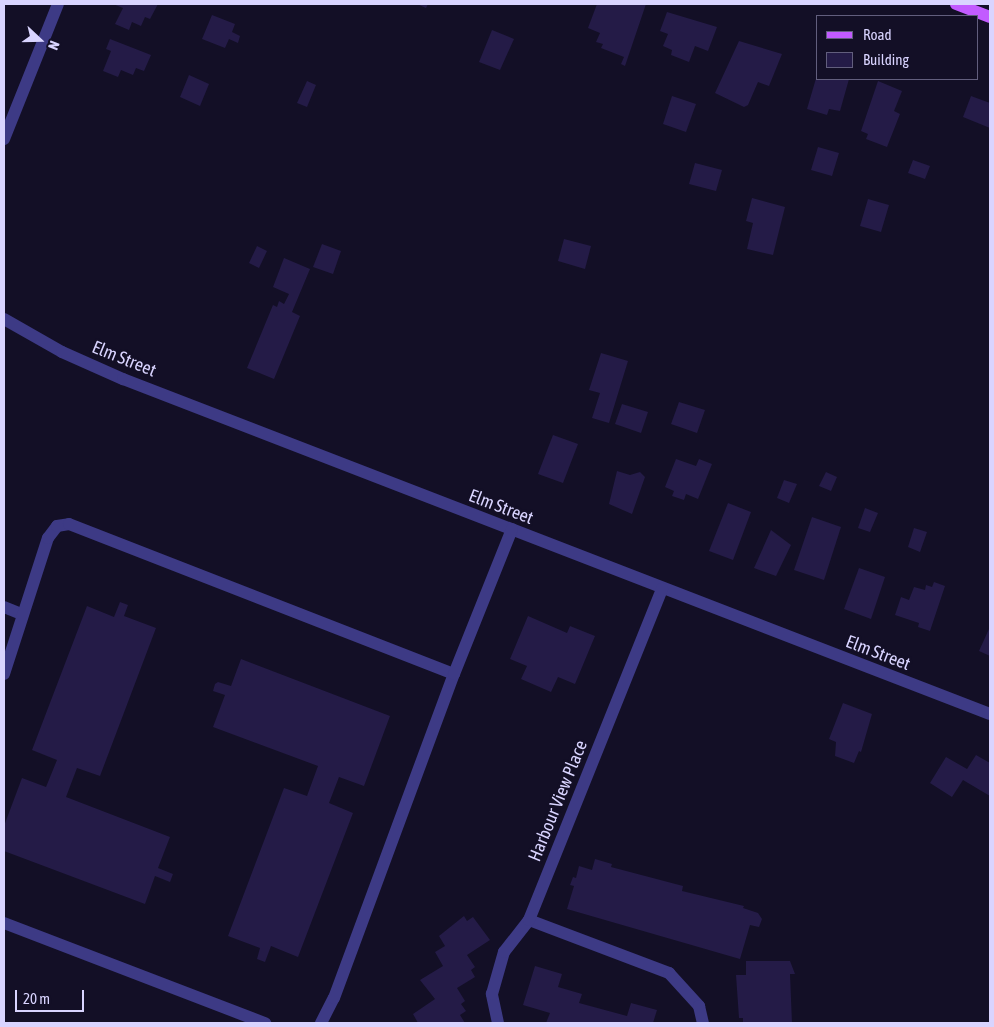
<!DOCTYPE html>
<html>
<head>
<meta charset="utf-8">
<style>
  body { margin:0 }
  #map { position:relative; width:994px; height:1027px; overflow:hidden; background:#130f26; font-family:"Asap Condensed",sans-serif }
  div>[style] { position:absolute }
  .building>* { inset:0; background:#241b47 }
  .minor>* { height:12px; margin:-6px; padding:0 6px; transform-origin:6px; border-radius:6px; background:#3d3a85 }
  .major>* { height:12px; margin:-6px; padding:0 6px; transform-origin:6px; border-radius:6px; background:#c25bff }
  span { translate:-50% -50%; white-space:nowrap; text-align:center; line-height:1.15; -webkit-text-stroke:5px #130f26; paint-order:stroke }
  .street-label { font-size:18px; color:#d9d4ff }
  .frame { position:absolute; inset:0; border:5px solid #d9d4ff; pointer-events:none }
  .legend { position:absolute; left:816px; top:15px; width:162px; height:65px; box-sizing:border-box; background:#130f26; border:1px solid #625e7d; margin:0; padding:6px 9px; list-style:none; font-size:15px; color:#d9d4ff }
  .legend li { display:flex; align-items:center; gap:10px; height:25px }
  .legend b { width:25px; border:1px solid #625e7d }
  .north { position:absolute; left:15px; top:15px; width:50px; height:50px; -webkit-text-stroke:4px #130f26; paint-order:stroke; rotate:111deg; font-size:14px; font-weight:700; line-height:20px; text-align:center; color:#d9d4ff }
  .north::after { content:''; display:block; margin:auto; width:18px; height:22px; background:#d9d4ff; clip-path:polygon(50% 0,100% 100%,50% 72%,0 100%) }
  .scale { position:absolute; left:15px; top:990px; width:69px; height:22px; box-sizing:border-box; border:2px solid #d9d4ff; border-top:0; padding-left:6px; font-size:15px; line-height:18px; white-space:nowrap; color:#d9d4ff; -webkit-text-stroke:4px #130f26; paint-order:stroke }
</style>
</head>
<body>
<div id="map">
  <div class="building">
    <i style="clip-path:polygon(113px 4px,158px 4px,150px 19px,145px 17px,141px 26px,132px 22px,129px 30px,115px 24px,123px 8px)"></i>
    <i style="clip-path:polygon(417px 4px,428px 4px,426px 8px)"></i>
    <i style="clip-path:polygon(597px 4px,646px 4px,625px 66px,621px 64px,624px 57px,601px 48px,603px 44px,596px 42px,600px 33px,588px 28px)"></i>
    <i style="clip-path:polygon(667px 12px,717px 27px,708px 51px,695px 46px,689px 62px,671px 55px,672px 50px,663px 46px,668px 34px,660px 31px)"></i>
    <i style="clip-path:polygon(212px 15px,235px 24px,232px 32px,240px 36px,238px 43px,229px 39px,225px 48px,202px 39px)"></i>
    <i style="clip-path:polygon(492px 30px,514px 39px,500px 70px,479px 62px)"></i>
    <i style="clip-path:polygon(110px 39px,151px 55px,144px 71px,136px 68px,133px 75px,121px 70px,118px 77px,103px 71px,111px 51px,106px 49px)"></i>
    <i style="clip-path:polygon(739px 41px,782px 54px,769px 86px,758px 82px,748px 105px,744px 107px,715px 93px)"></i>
    <i style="clip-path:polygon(189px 75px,209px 84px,200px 106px,180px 97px)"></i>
    <i style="clip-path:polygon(817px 75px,818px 79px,849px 79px,840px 111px,829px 109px,827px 115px,807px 109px)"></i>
    <i style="clip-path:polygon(307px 81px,316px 85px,307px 107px,297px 103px)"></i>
    <i style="clip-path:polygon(878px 81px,902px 91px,894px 111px,900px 114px,887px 147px,866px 139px,868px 134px,861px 131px)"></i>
    <i style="clip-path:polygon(672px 96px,696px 104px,686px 132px,663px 124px)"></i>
    <i style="clip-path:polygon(971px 96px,990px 103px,990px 128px,963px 117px)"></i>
    <i style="clip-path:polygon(818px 147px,839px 153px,832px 176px,811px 170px)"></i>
    <i style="clip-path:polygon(913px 160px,930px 166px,925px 179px,908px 173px)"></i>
    <i style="clip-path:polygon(695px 163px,722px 170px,716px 191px,689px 184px)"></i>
    <i style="clip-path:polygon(752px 198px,785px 207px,773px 255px,747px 249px,753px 223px,746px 221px)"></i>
    <i style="clip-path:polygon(868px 199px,889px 205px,881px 232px,860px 226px)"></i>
    <i style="clip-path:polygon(564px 239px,591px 246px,585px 269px,558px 261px)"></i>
    <i style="clip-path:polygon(322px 244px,341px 251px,333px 274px,313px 267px)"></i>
    <i style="clip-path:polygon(257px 246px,267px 251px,259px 268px,249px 263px)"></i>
    <i style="clip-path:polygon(284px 258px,310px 269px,292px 312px,300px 316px,274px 379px,247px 368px,273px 305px,277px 307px,279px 301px,284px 304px,289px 294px,273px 287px)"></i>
    <i style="clip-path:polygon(601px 353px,628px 361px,609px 423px,592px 418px,600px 393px,589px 390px)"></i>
    <i style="clip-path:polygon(679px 402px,705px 410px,697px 433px,671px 424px)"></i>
    <i style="clip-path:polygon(622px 404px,648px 412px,641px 433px,615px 424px)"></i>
    <i style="clip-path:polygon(553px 435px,578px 444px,563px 483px,538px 474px)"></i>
    <i style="clip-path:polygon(676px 459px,696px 466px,699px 459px,712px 464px,698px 499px,686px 494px,684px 500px,672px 496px,674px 491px,665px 487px)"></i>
    <i style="clip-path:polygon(617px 471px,630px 475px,640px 472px,645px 477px,632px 514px,609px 504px)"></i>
    <i style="clip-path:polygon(826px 472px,837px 477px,831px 491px,819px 486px)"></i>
    <i style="clip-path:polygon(784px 480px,797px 484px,789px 503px,777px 498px)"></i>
    <i style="clip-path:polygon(728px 503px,751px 512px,733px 560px,709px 551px)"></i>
    <i style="clip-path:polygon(865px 508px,878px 513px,870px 532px,858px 528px)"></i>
    <i style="clip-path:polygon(812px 517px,841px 527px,824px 580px,794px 570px)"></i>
    <i style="clip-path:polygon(914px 528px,927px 532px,920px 552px,908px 547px)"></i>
    <i style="clip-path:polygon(771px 530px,791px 545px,776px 576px,754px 568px)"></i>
    <i style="clip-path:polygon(859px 568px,885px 577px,871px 619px,844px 609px)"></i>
    <i style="clip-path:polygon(934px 582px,945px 586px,930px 631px,918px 627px,919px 623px,895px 615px,901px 597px,909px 600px,914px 587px,925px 590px,926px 585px,932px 587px)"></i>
    <i style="clip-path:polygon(120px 602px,128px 605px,124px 616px,156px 628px,100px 776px,77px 768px,66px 797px,170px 837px,158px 868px,173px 874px,170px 882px,155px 876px,145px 904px,4px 851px,4px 826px,22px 778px,46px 787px,57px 760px,32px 750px,87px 606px,114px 617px)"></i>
    <i style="clip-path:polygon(528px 616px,567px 633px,570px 626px,595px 636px,575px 684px,558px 677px,551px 692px,521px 679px,527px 666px,510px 659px)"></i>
    <i style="clip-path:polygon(989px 629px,990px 629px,990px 656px,979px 651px)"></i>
    <i style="clip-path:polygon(241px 659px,390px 716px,364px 786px,339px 777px,329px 803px,353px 813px,298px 957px,271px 946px,265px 962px,257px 959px,260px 948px,228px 936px,284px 788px,307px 796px,318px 766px,213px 727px,225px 695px,213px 691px,215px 684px,218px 682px,231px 686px)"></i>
    <i style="clip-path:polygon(843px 703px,872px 714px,861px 752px,859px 751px,854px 763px,835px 756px,836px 742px,829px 739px)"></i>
    <i style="clip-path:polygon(976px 755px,990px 763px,990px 796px,963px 780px,952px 797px,930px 783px,946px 757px,967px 769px)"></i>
    <i style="clip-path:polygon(595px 859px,612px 864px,611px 867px,683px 886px,682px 891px,744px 906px,743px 908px,758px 913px,762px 919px,759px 927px,750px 925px,740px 959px,567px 909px,574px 886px,570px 885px,573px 877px,576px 878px,579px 866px,592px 870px)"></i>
    <i style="clip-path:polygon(464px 916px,467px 921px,473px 917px,490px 940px,467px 955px,475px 967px,471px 970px,475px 977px,457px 988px,465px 1001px,461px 1004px,466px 1011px,460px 1015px,465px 1023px,418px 1023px,413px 1014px,435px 999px,420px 980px,443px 966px,435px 952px,445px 946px,439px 936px)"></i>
    <i style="clip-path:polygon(746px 961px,790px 961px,795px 974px,790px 974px,792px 1023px,743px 1023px,743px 1018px,739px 1018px,736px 975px,746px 975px)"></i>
    <i style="clip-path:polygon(535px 966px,562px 974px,558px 987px,582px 994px,579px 1003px,627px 1016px,631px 1003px,657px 1010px,653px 1023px,546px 1023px,550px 1013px,523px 1005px)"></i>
  </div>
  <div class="minor">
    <i style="left:4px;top:139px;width:145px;rotate:-68.2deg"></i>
    <i style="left:4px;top:319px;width:67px;rotate:29.6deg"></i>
    <i style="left:62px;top:352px;width:67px;rotate:23.9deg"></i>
    <i style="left:123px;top:379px;width:929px;rotate:21.13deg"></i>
    <i style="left:4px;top:607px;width:18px;rotate:22deg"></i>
    <i style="left:4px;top:674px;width:143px;rotate:-72.1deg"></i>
    <i style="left:48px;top:538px;width:15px;rotate:-53deg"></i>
    <i style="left:57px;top:526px;width:12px;rotate:-9deg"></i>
    <i style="left:69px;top:524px;width:413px;rotate:21.3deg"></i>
    <i style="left:529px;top:920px;width:150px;rotate:20.7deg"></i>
    <i style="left:669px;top:973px;width:45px;rotate:47.7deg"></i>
    <i style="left:699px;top:1006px;width:17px;rotate:77deg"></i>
    <i style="left:4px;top:923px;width:280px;rotate:21deg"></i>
    <i style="left:321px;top:1023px;width:28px;rotate:-63deg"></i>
    <i style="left:334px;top:998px;width:346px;rotate:-69.7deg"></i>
    <i style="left:454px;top:674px;width:156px;rotate:-68.2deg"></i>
    <i style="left:498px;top:1023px;width:30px;rotate:-102deg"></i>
    <i style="left:492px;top:994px;width:44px;rotate:-74.1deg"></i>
    <i style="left:504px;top:952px;width:41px;rotate:-52deg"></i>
    <i style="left:529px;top:920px;width:357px;rotate:-68.1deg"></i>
  </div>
  <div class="major">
    <i style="left:956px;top:4px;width:36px;rotate:21deg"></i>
  </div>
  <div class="street-label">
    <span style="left:124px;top:359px;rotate:22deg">Elm Street</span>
    <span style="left:501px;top:507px;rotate:21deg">Elm Street</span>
    <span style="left:878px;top:653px;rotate:21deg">Elm Street</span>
    <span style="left:558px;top:801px;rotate:-68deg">Harbour View Place</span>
  </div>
  <div class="frame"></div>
  <ul class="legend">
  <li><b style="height:6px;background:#c25bff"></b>Road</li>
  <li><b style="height:14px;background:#241b47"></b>Building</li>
  </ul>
  <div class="north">N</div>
  <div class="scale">20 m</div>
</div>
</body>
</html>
